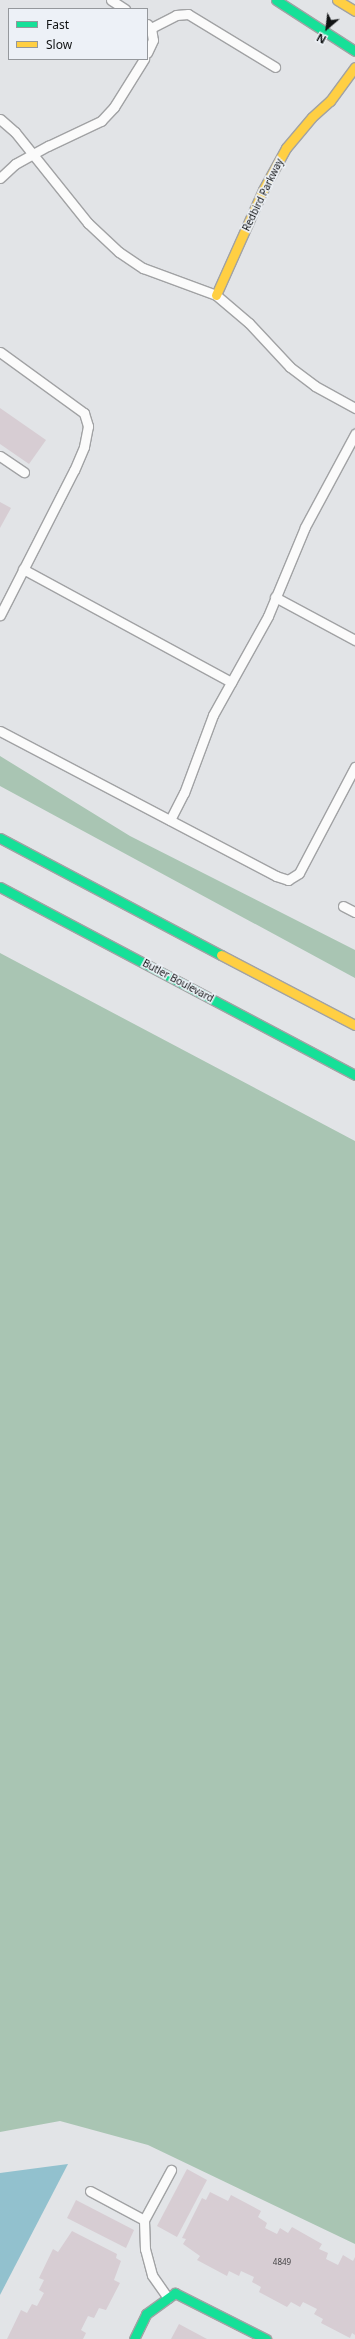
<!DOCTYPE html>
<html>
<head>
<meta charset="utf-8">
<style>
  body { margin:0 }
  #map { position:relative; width:355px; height:2339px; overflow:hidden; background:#e2e4e7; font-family:"Noto Sans",sans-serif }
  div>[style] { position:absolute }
  .forest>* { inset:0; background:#a9c5b3 }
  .water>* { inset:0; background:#92c1ce }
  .building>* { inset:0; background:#d7cdd3 }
  .roads { filter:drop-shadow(1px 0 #a1a2a4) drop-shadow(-1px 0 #a1a2a4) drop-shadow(0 1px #a1a2a4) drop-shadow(0 -1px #a1a2a4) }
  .lane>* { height:9px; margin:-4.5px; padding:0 4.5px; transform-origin:4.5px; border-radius:4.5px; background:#fbfbfb }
  .fast>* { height:9px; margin:-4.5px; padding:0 4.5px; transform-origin:4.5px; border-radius:4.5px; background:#16e098 }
  .slow>* { height:9px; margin:-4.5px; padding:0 4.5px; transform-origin:4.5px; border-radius:4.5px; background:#ffcf43 }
  span { translate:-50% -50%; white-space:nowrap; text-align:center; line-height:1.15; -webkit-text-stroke:3.5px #edf1f7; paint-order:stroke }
  .number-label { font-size:8px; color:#444345 }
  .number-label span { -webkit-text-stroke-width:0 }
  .street-label { font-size:10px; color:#101213 }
  .legend { position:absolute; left:8px; top:8px; width:140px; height:52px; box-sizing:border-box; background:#edf1f7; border:1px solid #95989c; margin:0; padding:5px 7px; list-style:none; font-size:12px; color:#101213 }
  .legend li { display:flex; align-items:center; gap:8px; height:20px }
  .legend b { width:20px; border:1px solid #95989c }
  .north { position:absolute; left:307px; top:8px; width:40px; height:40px; -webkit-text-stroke:3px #edf1f7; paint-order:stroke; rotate:208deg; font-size:11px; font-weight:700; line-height:16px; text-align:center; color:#101213 }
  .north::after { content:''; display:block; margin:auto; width:14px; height:18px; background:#101213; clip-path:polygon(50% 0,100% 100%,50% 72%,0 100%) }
</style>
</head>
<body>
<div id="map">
  <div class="forest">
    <i style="clip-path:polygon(0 756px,130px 836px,355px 950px,355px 978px,0 786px)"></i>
    <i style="clip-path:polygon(0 953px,355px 1141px,355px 2244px,148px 2145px,60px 2121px,0 2132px)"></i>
  </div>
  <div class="water">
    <i style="clip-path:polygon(68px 2164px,0 2295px,0 2173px)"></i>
  </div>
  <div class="building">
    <i style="clip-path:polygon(0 408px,46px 440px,29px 464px,0 444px)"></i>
    <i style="clip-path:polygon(0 502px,11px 508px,0 528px)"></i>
    <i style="clip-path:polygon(187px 2169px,207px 2180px,177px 2237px,157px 2226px)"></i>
    <i style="clip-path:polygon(210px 2192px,228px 2201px,231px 2195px,261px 2211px,258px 2217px,267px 2223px,265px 2228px,277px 2234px,280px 2228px,288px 2233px,292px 2227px,322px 2244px,319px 2249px,328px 2253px,326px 2259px,338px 2265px,343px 2255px,353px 2261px,355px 2257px,355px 2335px,352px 2333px,350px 2338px,321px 2323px,323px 2319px,314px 2314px,317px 2309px,303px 2302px,300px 2307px,291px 2302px,287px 2307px,259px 2292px,261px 2287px,252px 2282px,254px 2277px,241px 2271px,239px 2276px,229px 2271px,227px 2276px,197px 2260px,200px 2256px,183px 2244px,186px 2239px,182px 2238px,202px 2198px,206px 2200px)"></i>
    <i style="clip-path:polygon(76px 2200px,134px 2230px,126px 2248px,67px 2218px)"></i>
    <i style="clip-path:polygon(72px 2231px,117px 2254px,116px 2258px,121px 2261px,114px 2280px,120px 2283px,106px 2310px,99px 2308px,94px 2318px,88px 2316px,81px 2330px,86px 2333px,83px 2339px,7px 2339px,21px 2310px,27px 2313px,32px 2304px,37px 2306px,44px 2293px,39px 2290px,44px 2280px,39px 2278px,53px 2249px,58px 2252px)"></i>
    <i style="clip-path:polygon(179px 2324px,207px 2339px,171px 2339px)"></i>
  </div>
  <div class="roads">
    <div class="lane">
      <i style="left:111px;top:0;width:17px;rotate:33deg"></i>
      <i style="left:147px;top:24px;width:6px;rotate:45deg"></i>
      <i style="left:151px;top:28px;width:12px;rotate:81deg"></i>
      <i style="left:153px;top:40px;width:14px;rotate:115deg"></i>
      <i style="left:151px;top:28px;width:28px;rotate:-27deg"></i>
      <i style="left:176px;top:15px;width:12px;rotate:-5deg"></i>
      <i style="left:188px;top:14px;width:102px;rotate:31.3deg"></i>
      <i style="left:0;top:119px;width:20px;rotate:41deg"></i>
      <i style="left:15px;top:132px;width:117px;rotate:51.3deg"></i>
      <i style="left:88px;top:223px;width:42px;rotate:43.1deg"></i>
      <i style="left:119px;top:252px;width:29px;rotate:34deg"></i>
      <i style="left:143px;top:268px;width:78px;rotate:20.3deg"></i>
      <i style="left:216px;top:295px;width:43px;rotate:40.3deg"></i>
      <i style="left:249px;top:323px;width:60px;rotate:47deg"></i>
      <i style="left:290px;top:367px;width:31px;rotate:37deg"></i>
      <i style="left:315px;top:386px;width:46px;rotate:28.8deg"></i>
      <i style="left:0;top:178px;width:21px;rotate:-43deg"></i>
      <i style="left:15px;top:164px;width:38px;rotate:-29deg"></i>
      <i style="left:48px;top:146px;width:59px;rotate:-25.3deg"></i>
      <i style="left:101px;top:121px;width:19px;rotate:-47deg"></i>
      <i style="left:114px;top:107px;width:57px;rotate:-58deg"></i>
      <i style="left:0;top:352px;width:104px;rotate:36deg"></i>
      <i style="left:84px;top:413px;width:14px;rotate:73deg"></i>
      <i style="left:88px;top:426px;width:21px;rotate:101deg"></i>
      <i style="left:84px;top:447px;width:25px;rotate:113deg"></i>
      <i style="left:74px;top:470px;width:163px;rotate:117deg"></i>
      <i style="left:0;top:456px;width:29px;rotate:34deg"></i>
      <i style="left:23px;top:569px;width:237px;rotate:28.5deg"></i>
      <i style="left:275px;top:597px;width:91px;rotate:28.3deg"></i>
      <i style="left:0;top:731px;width:312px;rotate:27.7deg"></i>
      <i style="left:276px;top:876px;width:13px;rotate:18deg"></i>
      <i style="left:288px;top:880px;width:13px;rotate:-32deg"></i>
      <i style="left:299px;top:873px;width:120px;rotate:-62.2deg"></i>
      <i style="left:170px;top:820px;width:30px;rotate:-63deg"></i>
      <i style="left:184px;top:793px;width:83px;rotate:-69.6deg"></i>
      <i style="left:213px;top:715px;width:113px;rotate:-60.9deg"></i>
      <i style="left:268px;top:616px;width:96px;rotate:-67.4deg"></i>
      <i style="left:305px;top:527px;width:106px;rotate:-61.7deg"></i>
      <i style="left:343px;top:906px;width:13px;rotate:27deg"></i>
      <i style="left:90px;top:2191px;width:61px;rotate:28.2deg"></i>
      <i style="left:168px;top:2298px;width:28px;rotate:-125deg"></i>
      <i style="left:152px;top:2275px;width:27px;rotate:-105deg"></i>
      <i style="left:145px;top:2249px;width:29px;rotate:-92deg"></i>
      <i style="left:144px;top:2220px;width:57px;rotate:-61.6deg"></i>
    </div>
    <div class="fast">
      <i style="left:276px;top:0;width:94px;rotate:32.8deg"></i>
      <i style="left:0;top:838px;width:250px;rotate:27.9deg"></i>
      <i style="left:0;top:887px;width:402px;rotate:27.9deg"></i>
      <i style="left:134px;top:2339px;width:28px;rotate:-64deg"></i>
      <i style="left:146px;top:2314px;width:36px;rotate:-36deg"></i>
      <i style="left:175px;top:2293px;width:102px;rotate:26.8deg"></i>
    </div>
    <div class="slow">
      <i style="left:337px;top:0;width:21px;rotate:31deg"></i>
      <i style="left:216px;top:295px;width:115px;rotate:-65.9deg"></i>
      <i style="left:263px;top:190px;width:48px;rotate:-61.3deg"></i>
      <i style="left:286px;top:148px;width:40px;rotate:-50deg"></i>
      <i style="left:312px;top:117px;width:24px;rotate:-42deg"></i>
      <i style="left:330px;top:101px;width:42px;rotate:-53.7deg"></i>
      <i style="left:221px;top:955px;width:151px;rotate:27.6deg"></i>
    </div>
  </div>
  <div class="number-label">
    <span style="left:282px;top:2262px">4849</span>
  </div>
  <div class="street-label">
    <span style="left:263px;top:195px;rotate:-64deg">Redbird Parkway</span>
    <span style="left:178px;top:981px;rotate:28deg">Butler Boulevard</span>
  </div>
  <ul class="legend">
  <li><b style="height:5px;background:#16e098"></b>Fast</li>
  <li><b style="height:5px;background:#ffcf43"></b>Slow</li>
  </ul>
  <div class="north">N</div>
</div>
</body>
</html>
